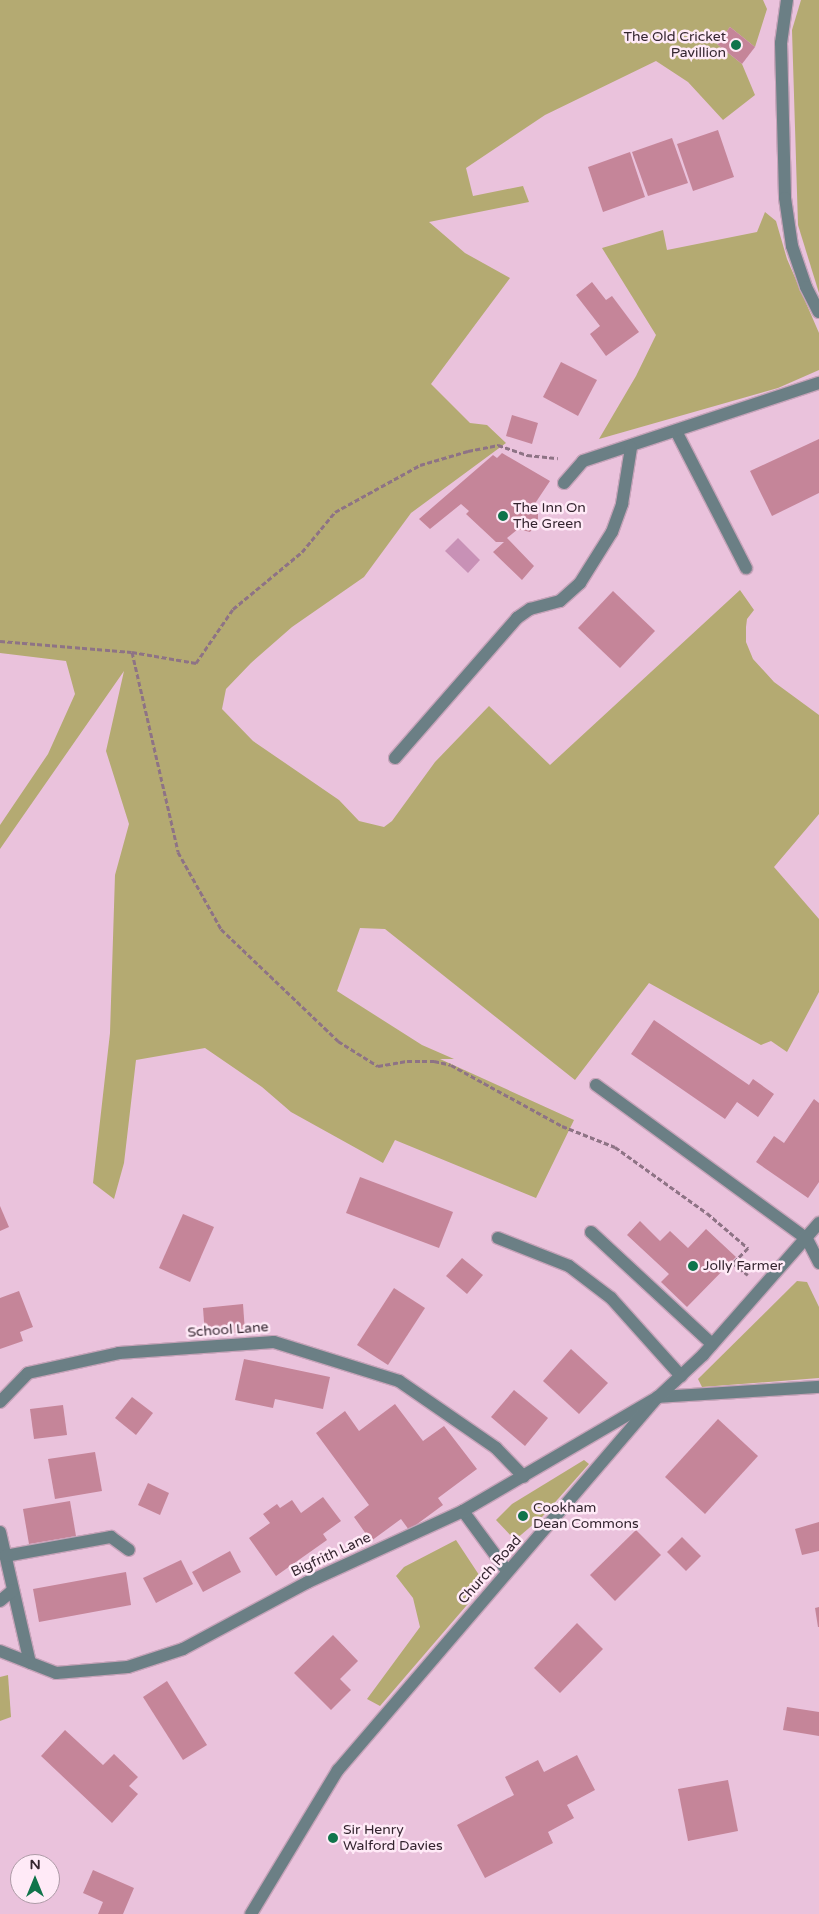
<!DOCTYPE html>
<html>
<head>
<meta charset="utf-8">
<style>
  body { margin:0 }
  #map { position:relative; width:819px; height:1914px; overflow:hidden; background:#eac2dc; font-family:"Varela Round",sans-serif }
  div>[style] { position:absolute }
  .green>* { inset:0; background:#b4aa72 }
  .water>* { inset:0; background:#c891b6 }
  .building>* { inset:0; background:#c58599 }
  .path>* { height:3px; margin-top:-1.5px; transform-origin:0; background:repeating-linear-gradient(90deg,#8e7385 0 5px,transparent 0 7.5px) }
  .roads { filter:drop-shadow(1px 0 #c6a3b9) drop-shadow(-1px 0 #c6a3b9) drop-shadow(0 1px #c6a3b9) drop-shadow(0 -1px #c6a3b9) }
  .minor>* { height:12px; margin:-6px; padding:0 6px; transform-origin:6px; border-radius:6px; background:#6b7f85 }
  .dots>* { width:14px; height:14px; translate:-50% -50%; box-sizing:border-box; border:2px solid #ffeaf7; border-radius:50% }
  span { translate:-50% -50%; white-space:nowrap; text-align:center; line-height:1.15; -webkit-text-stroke:5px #ffeaf7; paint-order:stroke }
  .poi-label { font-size:14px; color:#34252f }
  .right { translate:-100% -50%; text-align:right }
  .left { translate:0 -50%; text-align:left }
  .street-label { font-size:14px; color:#34252f }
  .north { position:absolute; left:10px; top:1854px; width:50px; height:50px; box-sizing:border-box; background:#ffeaf7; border:1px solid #ae9ba7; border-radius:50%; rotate:0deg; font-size:14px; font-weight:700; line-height:20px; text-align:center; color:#34252f }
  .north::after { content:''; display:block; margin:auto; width:18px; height:22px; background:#10744b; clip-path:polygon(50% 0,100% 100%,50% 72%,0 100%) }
</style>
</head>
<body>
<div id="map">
  <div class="green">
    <i style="clip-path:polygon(0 0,763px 0,767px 9px,755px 47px,730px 27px,717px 44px,742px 64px,755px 95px,723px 120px,688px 82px,656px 61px,545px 115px,466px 168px,473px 196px,523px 186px,529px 202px,429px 222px,465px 253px,510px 278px,431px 384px,470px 423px,487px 425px,506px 443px,411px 513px,364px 577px,292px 627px,251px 663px,226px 689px,222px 709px,253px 741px,339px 800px,359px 821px,384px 827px,392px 821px,435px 762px,489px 706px,550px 765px,740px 590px,754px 610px,747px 619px,746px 627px,746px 642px,753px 659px,774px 682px,819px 715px,819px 814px,774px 867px,819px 919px,819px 992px,787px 1052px,771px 1041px,761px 1045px,649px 983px,575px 1080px,385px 929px,360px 928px,337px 991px,422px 1045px,454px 1059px,440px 1059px,574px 1120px,536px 1198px,395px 1140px,383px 1163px,291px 1112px,262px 1087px,205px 1048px,136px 1060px,124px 1163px,114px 1199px,93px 1183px,110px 1033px,115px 875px,129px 824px,106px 751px,124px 671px,0 849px,0 825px,48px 754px,75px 694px,66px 661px,0 653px)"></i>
    <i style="clip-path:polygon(801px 0,819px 0,819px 293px,798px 225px,792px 30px)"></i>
    <i style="clip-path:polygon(765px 212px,776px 221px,787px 259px,819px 333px,819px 370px,778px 388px,599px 439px,636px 376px,656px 335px,602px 248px,663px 230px,667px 250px,757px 232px)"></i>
    <i style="clip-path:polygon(797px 1281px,807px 1282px,819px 1307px,819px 1378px,702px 1387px,698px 1379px)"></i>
    <i style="clip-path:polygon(584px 1460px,589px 1464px,542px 1517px,515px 1540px,496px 1520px,512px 1504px)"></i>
    <i style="clip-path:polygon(456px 1540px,485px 1584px,380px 1706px,367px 1699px,420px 1627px,413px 1598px,396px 1576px,404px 1567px)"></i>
    <i style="clip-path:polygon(8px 1675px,11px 1717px,0 1721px,0 1677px)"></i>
  </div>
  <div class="water">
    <i style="clip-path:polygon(458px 538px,480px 560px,468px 573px,445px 551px)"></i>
  </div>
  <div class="building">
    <i style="clip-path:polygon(730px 27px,755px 47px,742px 64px,717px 44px)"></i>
    <i style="clip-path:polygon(718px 130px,734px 177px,693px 191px,677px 144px)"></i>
    <i style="clip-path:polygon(672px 138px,688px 183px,648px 196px,632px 152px)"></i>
    <i style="clip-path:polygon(630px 152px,645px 197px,603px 212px,588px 167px)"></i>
    <i style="clip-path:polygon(592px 282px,606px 300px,612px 296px,639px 332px,606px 356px,590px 334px,600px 326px,576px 295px)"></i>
    <i style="clip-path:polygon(561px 362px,597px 380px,578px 416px,543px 397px)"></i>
    <i style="clip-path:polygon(512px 415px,538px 423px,532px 444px,506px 436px)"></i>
    <i style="clip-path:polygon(819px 439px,819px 493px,772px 516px,750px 471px)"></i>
    <i style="clip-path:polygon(502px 453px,550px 481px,532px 508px,538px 512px,538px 521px,530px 532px,518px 529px,507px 538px,534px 566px,522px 580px,493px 552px,504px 542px,496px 542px,466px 514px,469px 511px,461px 504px,430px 529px,419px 519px,493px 455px,497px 458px)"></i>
    <i style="clip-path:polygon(613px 591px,655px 631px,620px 668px,578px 628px)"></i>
    <i style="clip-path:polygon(654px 1020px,749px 1085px,753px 1079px,774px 1094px,758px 1117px,737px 1102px,725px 1119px,631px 1054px)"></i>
    <i style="clip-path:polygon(814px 1099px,819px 1103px,819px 1182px,808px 1198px,756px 1162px,774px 1136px,784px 1143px)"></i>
    <i style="clip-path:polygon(360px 1177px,453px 1212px,439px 1248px,346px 1213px)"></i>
    <i style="clip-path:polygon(0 1206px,9px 1227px,0 1231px)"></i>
    <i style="clip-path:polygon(183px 1214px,214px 1227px,190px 1282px,159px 1268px)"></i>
    <i style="clip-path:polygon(640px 1221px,660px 1241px,670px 1231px,688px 1248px,706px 1229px,736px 1257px,687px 1307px,661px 1282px,669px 1274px,627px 1235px)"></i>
    <i style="clip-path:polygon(462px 1258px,483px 1275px,467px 1294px,446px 1276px)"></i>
    <i style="clip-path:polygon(394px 1288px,425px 1308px,388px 1365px,357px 1345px)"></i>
    <i style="clip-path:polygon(19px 1291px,33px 1327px,20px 1332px,23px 1341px,0 1349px,0 1298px)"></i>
    <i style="clip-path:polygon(243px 1304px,245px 1332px,205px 1335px,203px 1308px)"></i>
    <i style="clip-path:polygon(571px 1349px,608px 1383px,579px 1414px,543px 1381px)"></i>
    <i style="clip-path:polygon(244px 1359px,330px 1377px,323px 1409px,275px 1399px,273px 1408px,235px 1400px)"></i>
    <i style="clip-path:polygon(514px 1390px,548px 1418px,525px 1446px,491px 1417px)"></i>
    <i style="clip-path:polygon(132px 1397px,153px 1413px,136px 1435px,115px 1418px)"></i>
    <i style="clip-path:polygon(395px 1404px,423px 1441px,444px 1426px,477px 1469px,438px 1498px,443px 1505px,409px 1530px,401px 1519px,371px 1541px,354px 1517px,369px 1505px,316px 1433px,345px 1411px,359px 1431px)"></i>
    <i style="clip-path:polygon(63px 1405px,67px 1435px,34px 1439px,30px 1409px)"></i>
    <i style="clip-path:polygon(718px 1419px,758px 1456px,705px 1514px,665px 1477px)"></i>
    <i style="clip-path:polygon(95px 1452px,102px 1491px,55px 1499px,48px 1459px)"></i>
    <i style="clip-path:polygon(148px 1483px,169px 1493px,160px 1515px,138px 1505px)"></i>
    <i style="clip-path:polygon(323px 1497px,341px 1521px,323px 1534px,327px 1540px,276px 1576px,249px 1538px,270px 1523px,263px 1514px,277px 1504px,280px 1508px,292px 1500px,301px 1513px)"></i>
    <i style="clip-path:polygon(70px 1501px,76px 1536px,29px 1544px,23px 1509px)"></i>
    <i style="clip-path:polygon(819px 1522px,819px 1551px,802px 1555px,795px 1529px)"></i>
    <i style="clip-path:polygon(636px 1530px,661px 1555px,615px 1601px,590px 1575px)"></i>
    <i style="clip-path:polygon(682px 1537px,701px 1556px,686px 1571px,667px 1552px)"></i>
    <i style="clip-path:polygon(230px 1551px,241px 1572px,203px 1592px,192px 1572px)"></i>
    <i style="clip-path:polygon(181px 1560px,193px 1584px,156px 1603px,143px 1578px)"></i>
    <i style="clip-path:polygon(126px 1572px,131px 1605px,39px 1622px,33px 1589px)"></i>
    <i style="clip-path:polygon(819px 1607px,819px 1627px,818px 1627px,815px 1608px)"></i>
    <i style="clip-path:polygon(577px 1623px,603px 1649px,560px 1693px,534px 1668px)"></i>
    <i style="clip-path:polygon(333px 1635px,358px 1661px,340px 1679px,351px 1690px,331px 1710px,294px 1673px)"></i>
    <i style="clip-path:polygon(167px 1681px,207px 1745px,183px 1760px,143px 1697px)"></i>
    <i style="clip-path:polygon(787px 1707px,819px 1712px,819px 1736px,783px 1730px)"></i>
    <i style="clip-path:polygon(65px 1730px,103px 1765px,114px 1754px,138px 1777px,129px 1786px,138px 1794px,112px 1823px,41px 1756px)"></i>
    <i style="clip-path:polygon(577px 1755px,595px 1790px,567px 1805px,574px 1818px,548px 1832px,553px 1843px,485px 1878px,457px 1825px,514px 1795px,505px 1777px,538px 1760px,544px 1772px)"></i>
    <i style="clip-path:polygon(728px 1780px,738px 1831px,688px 1841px,678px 1789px)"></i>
    <i style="clip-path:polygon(93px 1870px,134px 1888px,123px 1914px,98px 1914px,103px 1902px,83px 1893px)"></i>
  </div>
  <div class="path">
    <i style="left:0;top:641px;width:132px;rotate:4.8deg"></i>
    <i style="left:132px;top:652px;width:65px;rotate:9.8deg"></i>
    <i style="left:196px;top:663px;width:65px;rotate:-55.6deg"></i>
    <i style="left:233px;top:609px;width:89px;rotate:-39.6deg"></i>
    <i style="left:302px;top:552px;width:52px;rotate:-50.5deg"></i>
    <i style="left:335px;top:512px;width:97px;rotate:-28.9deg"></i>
    <i style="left:420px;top:465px;width:50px;rotate:-16.3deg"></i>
    <i style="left:468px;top:451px;width:31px;rotate:-11deg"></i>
    <i style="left:498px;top:445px;width:31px;rotate:19deg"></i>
    <i style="left:527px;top:455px;width:31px;rotate:6deg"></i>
    <i style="left:132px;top:652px;width:205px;rotate:77deg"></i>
    <i style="left:178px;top:852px;width:88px;rotate:60.8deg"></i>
    <i style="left:221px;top:929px;width:162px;rotate:43.7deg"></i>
    <i style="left:338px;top:1041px;width:47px;rotate:32deg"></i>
    <i style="left:378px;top:1066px;width:29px;rotate:-10deg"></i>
    <i style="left:407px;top:1061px;width:27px"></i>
    <i style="left:434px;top:1061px;width:17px;rotate:13deg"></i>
    <i style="left:451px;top:1065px;width:127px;rotate:28.8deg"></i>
    <i style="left:562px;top:1126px;width:57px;rotate:21.6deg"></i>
    <i style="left:615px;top:1147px;width:113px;rotate:35.7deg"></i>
    <i style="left:707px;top:1213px;width:54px;rotate:40.5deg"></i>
    <i style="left:748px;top:1248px;width:21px;rotate:135deg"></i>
    <i style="left:733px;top:1263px;width:19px;rotate:39deg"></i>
  </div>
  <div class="roads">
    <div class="minor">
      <i style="left:787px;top:0;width:43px;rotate:97.9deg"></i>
      <i style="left:781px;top:43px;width:155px;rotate:88.5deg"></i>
      <i style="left:785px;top:198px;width:49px;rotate:81.7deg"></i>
      <i style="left:792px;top:246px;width:43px;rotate:71.1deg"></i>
      <i style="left:806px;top:287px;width:28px;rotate:63deg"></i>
      <i style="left:676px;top:431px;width:154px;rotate:62.9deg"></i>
      <i style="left:564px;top:483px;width:29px;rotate:-49deg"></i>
      <i style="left:583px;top:461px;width:249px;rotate:-18.3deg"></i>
      <i style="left:395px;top:758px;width:186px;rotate:-48.9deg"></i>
      <i style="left:517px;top:618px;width:16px;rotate:-35deg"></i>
      <i style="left:530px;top:609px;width:31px;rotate:-15deg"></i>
      <i style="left:560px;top:601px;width:27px;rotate:-42deg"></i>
      <i style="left:580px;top:583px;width:60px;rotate:-57.9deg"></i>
      <i style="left:612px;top:532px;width:30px;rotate:-70deg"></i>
      <i style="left:622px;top:504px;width:57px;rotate:-80.9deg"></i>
      <i style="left:596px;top:1085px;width:261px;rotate:36.1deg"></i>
      <i style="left:807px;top:1239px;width:27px;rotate:63deg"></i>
      <i style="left:591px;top:1232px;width:165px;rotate:42.8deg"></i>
      <i style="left:498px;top:1238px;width:76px;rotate:21.5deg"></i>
      <i style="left:569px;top:1266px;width:53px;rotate:37.3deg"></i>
      <i style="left:611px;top:1298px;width:105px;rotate:48.1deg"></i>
      <i style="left:0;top:1402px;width:40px;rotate:-46deg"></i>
      <i style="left:28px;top:1373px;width:93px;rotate:-12.4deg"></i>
      <i style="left:119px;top:1353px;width:155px;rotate:-4.1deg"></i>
      <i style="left:274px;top:1342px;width:131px;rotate:17.3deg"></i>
      <i style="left:399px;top:1381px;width:118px;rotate:34.6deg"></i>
      <i style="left:496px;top:1448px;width:40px;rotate:46deg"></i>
      <i style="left:463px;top:1511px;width:74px;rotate:53.7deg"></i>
      <i style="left:0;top:1532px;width:134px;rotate:77.1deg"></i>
      <i style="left:5px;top:1556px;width:108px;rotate:-10.2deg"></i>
      <i style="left:111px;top:1537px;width:22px;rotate:36deg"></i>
      <i style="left:0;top:1601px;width:17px;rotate:-40deg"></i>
      <i style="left:0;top:1651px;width:60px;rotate:21.4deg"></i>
      <i style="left:56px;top:1673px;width:72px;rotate:-4.8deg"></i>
      <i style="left:128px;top:1667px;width:58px;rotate:-18.1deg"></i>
      <i style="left:183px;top:1649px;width:142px;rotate:-28.2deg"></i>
      <i style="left:308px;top:1582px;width:170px;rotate:-24.6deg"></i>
      <i style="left:463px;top:1511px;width:226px;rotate:-30.3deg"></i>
      <i style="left:658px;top:1397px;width:161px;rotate:-3.6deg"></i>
      <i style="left:251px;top:1914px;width:168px;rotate:-58.9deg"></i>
      <i style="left:338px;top:1770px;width:491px;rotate:-49.4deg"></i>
      <i style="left:658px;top:1397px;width:62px;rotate:-43deg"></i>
      <i style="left:703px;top:1355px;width:176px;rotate:-48.7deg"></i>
    </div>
  </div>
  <div class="dots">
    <i style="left:736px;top:45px;background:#10744b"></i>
    <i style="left:503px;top:516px;background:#10744b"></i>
    <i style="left:693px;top:1266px;background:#10744b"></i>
    <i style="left:523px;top:1516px;background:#10744b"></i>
    <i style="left:333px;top:1838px;background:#10744b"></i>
  </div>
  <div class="poi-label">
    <span class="right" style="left:726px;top:45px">The Old Cricket<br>Pavillion</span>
    <span class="left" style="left:513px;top:516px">The Inn On<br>The Green</span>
    <span class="left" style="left:703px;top:1266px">Jolly Farmer</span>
    <span class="left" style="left:533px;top:1516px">Cookham<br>Dean Commons</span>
    <span class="left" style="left:343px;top:1838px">Sir Henry<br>Walford Davies</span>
  </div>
  <div class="street-label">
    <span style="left:228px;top:1330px;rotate:-4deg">School Lane</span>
    <span style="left:331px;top:1555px;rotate:-25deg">Bigfrith Lane</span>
    <span style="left:490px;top:1570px;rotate:-48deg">Church Road</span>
  </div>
  <div class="north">N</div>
</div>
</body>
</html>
